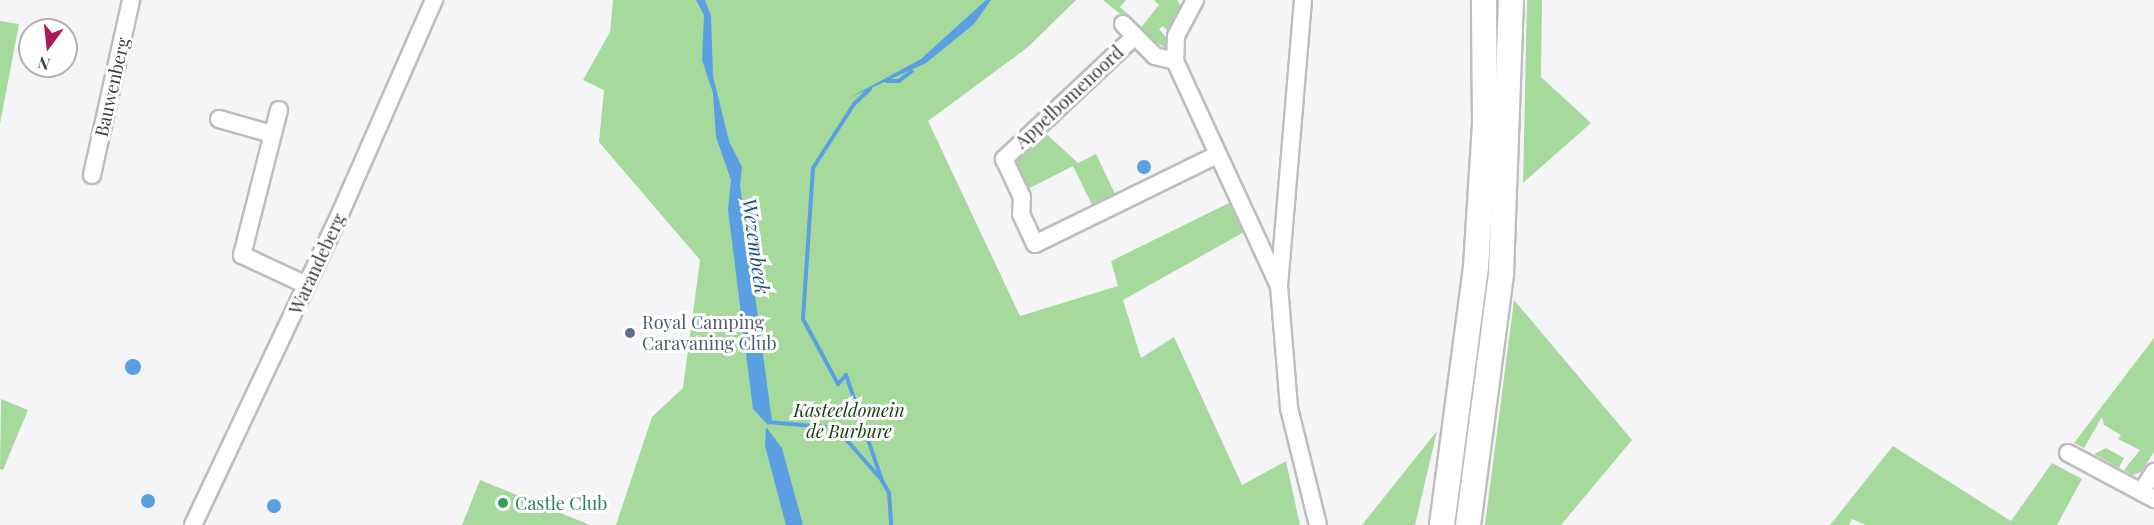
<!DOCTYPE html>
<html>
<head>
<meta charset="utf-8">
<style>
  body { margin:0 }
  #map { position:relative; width:2154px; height:525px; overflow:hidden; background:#f5f5f8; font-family:"Playfair Display",serif }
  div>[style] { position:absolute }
  .green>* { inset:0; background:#a6da9c }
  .water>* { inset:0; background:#599fe1 }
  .round { border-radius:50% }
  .stream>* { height:4px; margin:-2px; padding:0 2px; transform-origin:2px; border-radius:2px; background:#599fe1 }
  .roads { filter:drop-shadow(2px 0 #bdbdbf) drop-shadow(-2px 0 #bdbdbf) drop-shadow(0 2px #bdbdbf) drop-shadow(0 -2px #bdbdbf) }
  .minor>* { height:16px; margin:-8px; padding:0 8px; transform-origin:8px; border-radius:8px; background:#fff }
  .highway>* { height:24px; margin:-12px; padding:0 12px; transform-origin:12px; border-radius:12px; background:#fff }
  .dots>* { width:16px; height:16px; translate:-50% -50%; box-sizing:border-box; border:3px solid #fff; border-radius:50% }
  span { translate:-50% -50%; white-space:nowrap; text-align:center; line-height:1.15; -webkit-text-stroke:6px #fff; paint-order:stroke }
  .street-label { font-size:18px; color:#3c3c3d }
  .service-label { font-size:18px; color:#4e5e75 }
  .left { translate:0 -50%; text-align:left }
  .park-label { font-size:18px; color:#123c08; font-style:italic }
  .leisure-label { font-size:18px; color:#27864d }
  .water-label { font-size:20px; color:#1f507c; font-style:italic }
  .north { position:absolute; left:18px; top:18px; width:60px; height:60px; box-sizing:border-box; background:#fff; border:2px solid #b1b1b1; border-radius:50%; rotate:195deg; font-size:16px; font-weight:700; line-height:24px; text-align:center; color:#3c3c3d }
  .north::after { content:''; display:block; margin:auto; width:21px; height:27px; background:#a71a5c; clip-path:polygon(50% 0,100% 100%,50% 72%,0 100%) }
</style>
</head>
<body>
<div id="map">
  <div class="green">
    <i style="clip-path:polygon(613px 0,1076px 0,1028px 47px,928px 121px,1020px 316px,1118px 286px,1111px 261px,1233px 201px,1246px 231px,1123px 300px,1141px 358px,1174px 337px,1242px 485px,1286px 461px,1300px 525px,616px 525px,652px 417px,683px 388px,700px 260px,599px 142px,604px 90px,583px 80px,610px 32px)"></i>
    <i style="clip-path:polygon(1103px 0,1126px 0,1120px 7px,1131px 17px,1127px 20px)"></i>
    <i style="clip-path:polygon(1154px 0,1177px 0,1183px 8px,1173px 37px,1163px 26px,1159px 29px,1171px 43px,1169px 51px,1139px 30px,1159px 5px)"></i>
    <i style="clip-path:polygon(1527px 0,1542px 0,1541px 77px,1591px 123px,1523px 183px)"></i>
    <i style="clip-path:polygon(0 21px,19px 24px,0 124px)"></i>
    <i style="clip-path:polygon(1042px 130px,1078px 163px,1096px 154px,1118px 200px,1095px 211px,1073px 166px,1026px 190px,1014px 157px)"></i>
    <i style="clip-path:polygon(1514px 300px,1632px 440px,1561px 525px,1485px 525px)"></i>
    <i style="clip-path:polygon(2154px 338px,2154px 452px,2141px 472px,2132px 475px,2124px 470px,2140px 450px,2118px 439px,2121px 435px,2104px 425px,2102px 417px,2084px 448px,2074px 443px)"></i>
    <i style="clip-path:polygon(1px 399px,28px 410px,3px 470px,0 469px)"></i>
    <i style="clip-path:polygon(1437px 431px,1415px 525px,1362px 525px)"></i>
    <i style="clip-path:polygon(1893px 446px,2011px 521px,2052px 463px,2082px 479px,2057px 525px,1866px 525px,1852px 519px,1849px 525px,1830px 525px)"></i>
    <i style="clip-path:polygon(2106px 448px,2124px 458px,2119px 468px,2094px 454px)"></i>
    <i style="clip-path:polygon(480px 480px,590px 525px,462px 525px)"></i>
  </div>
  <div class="water">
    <i style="clip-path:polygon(696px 0,705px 0,711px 16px,713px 76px,729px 141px,742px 167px,740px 185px,772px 421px,768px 425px,753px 409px,728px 210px,731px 180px,716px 137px,713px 93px,702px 60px,704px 15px)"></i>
    <i style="clip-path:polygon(986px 0,991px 0,974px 24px,926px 63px,849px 98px,921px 59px)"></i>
    <i class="round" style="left:1137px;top:160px;width:14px;height:14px"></i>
    <i class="round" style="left:125px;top:359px;width:16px;height:16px"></i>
    <i style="clip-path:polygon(766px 427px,782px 448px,803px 525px,786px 525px,765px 446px)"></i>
    <i class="round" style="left:141px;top:494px;width:14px;height:14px"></i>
    <i class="round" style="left:267px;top:499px;width:14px;height:14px"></i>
  </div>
  <div class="stream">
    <i style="left:887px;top:81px;width:12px"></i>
    <i style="left:899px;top:81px;width:16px;rotate:-38deg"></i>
    <i style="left:870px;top:89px;width:22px;rotate:137deg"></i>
    <i style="left:854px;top:104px;width:76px;rotate:122.6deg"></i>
    <i style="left:813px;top:168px;width:151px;rotate:93.8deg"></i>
    <i style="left:803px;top:319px;width:74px;rotate:61.7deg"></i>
    <i style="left:838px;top:384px;width:12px;rotate:-48deg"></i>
    <i style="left:846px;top:375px;width:109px;rotate:71.2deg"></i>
    <i style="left:768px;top:422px;width:68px;rotate:5deg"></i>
    <i style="left:836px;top:428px;width:68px;rotate:48.6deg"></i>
    <i style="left:881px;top:479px;width:16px;rotate:60deg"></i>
    <i style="left:889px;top:493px;width:32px;rotate:86deg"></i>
  </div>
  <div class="roads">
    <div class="minor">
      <i style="left:1195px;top:0;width:41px;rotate:117.8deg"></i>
      <i style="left:1176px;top:36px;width:25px;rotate:92deg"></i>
      <i style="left:1175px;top:61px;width:248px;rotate:65.2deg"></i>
      <i style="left:1303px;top:0;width:287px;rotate:94.8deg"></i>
      <i style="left:1279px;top:286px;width:122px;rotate:85.3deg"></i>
      <i style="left:1289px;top:408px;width:121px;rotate:76.1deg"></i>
      <i style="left:1123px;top:24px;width:17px;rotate:45deg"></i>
      <i style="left:1175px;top:61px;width:21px;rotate:-166deg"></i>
      <i style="left:1155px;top:56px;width:28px;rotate:-135deg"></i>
      <i style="left:1135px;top:36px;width:180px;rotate:136.8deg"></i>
      <i style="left:1004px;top:159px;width:42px;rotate:64.7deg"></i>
      <i style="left:1022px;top:197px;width:17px;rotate:93deg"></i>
      <i style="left:1021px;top:214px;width:33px;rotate:65deg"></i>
      <i style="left:1035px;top:244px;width:203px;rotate:-26.1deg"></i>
      <i style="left:279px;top:110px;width:150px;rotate:104.3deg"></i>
      <i style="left:242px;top:255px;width:71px;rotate:25.1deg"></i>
      <i style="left:219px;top:119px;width:55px;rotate:15.8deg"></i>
      <i style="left:92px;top:175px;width:179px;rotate:-77.4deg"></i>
      <i style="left:2068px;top:453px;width:98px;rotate:28.1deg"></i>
      <i style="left:2141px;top:492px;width:24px;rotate:-57deg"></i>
      <i style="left:193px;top:525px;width:344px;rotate:-64.7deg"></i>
      <i style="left:340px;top:214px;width:234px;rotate:-66.3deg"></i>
    </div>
    <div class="highway">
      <i style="left:1442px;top:525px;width:260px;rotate:-82.5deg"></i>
      <i style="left:1476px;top:267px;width:143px;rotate:-86.4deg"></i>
      <i style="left:1485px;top:124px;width:124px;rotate:-90.5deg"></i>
      <i style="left:1468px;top:525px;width:254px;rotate:-82.5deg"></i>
      <i style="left:1501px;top:273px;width:273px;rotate:-87.9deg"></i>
    </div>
  </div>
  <div class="dots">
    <i style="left:630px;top:333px;background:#5c6f8a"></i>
    <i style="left:503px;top:503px;background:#2e9e5b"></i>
  </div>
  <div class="street-label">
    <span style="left:112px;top:87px;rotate:-77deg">Bauwenberg</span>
    <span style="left:1069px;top:97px;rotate:-43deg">Appelbomenoord</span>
    <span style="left:317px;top:264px;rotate:-65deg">Warandeberg</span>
  </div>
  <div class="service-label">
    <span class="left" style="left:642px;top:333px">Royal Camping<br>Caravaning Club</span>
  </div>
  <div class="park-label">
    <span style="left:849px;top:421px">Kasteeldomein<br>de Burbure</span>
  </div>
  <div class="leisure-label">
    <span class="left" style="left:515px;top:503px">Castle Club</span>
  </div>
  <div class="water-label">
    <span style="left:757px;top:246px;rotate:82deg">Wezembeek</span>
  </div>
  <div class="north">N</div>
</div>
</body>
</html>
